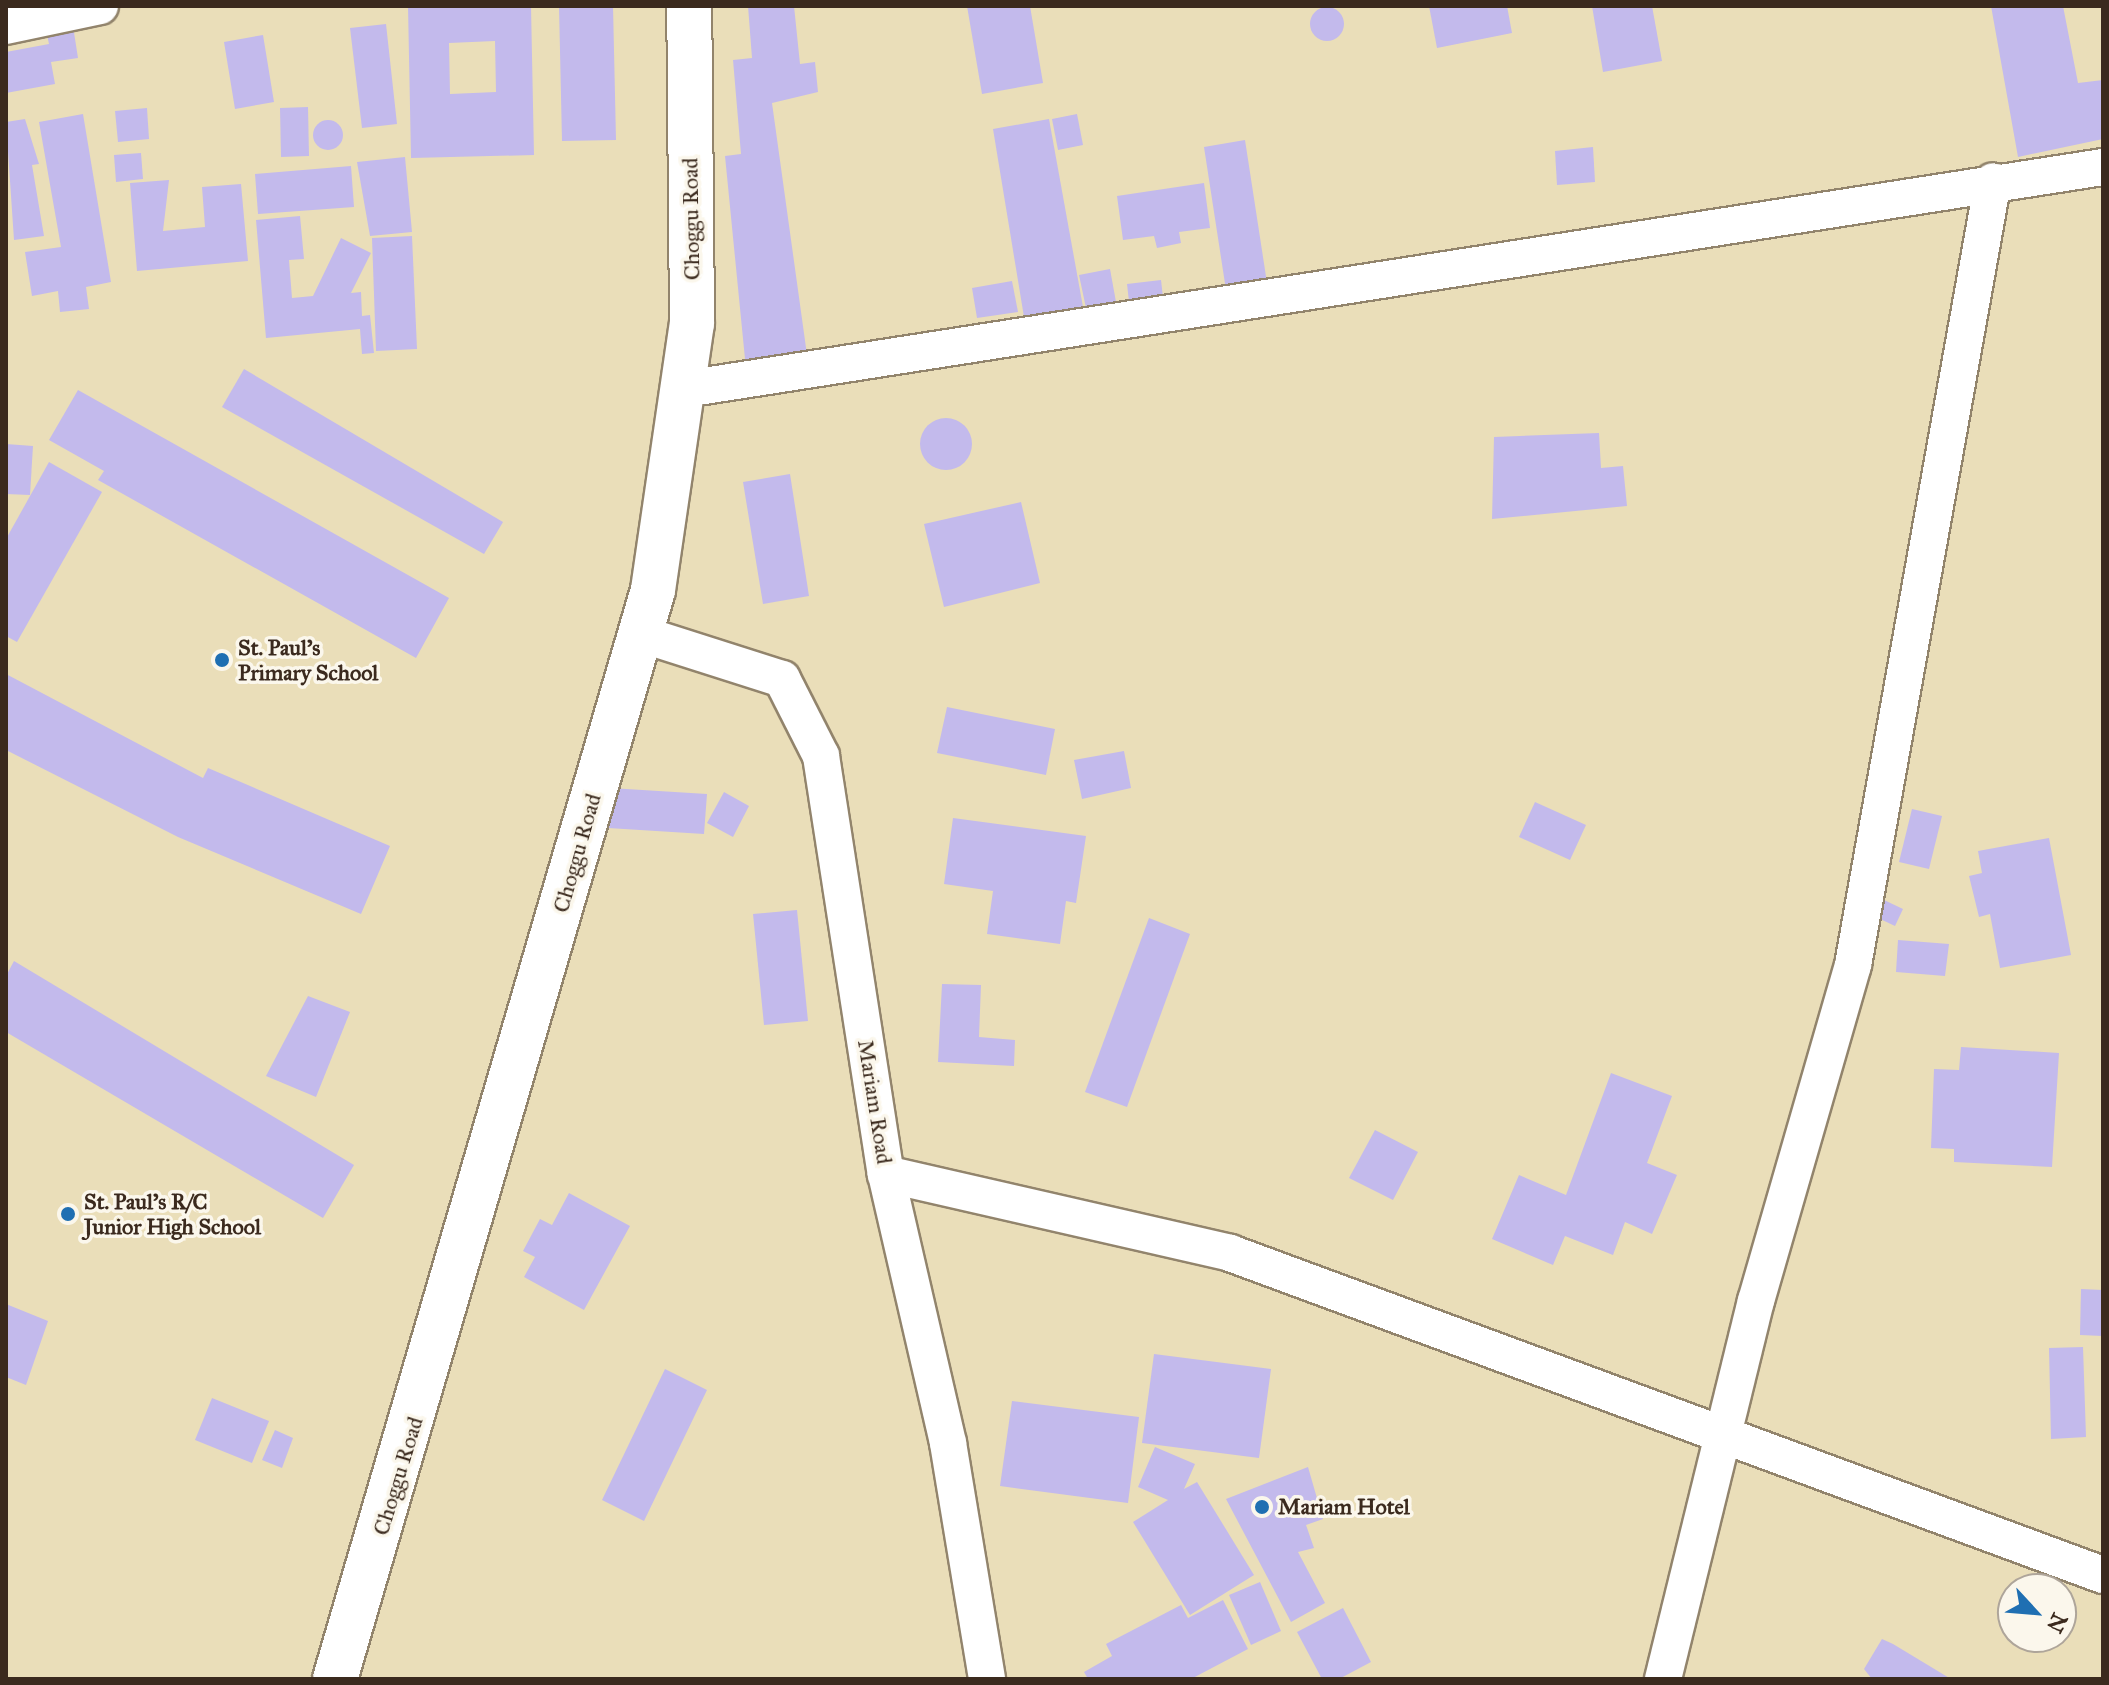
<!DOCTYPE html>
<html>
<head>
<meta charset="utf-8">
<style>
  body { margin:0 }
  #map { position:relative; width:2109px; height:1685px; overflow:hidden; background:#eadeb9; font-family:"IM FELL Great Primer",serif }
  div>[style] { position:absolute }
  .building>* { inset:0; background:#c3baec }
  .round { border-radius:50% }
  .roads { filter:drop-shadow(2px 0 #92846c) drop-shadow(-2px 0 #92846c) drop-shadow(0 2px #92846c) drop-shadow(0 -2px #92846c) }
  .minor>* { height:36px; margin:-18px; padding:0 18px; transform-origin:18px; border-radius:18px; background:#fff }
  .secondary>* { height:44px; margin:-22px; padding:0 22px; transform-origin:22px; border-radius:22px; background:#fff }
  .dots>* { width:22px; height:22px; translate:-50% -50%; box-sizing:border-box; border:4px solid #fbf7ec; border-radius:50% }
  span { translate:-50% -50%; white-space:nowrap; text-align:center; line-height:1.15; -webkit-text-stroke:7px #fbf7ec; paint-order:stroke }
  .street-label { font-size:22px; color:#3b2a1e }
  .poi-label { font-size:22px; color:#3b2a1e; font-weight:700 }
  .left { translate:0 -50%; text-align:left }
  .frame { position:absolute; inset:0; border:8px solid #3b2a1e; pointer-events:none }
  .north { position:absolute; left:1997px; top:1573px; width:80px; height:80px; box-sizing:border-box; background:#fbf7ec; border:2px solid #aea59a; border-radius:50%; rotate:116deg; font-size:22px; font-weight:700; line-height:32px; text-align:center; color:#3b2a1e }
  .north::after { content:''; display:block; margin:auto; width:28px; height:36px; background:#1f6fb2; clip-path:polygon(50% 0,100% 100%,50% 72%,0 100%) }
</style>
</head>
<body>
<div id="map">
  <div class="building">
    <i style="clip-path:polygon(evenodd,408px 6px,531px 6px,534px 155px,411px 158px,408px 6px,495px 41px,496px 92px,450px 94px,449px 43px,495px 41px)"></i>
    <i style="clip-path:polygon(559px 6px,613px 6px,616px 140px,562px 141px)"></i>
    <i style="clip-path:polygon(748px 6px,794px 6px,800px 64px,815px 62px,818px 92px,772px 103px,808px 362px,746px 369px,725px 156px,741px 154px,733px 60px,752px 58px)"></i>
    <i style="clip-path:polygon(967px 6px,1030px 6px,1043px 83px,982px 94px)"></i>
    <i style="clip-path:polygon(1429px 6px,1507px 6px,1512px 33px,1437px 48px)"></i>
    <i style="clip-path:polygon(1592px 6px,1652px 6px,1662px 61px,1603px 72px)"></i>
    <i style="clip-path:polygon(1991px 6px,2063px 6px,2078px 83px,2103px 80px,2103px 139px,2018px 157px)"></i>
    <i class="round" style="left:1310px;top:7px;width:34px;height:34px"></i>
    <i style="clip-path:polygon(386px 24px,397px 124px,362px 128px,350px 28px)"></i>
    <i style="clip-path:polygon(73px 26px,78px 58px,51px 62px,55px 84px,6px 93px,6px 52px,49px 44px,46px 30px)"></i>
    <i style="clip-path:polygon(263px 35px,274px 102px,235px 109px,224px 42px)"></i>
    <i style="clip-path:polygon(308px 107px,309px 156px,281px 157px,280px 108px)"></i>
    <i style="clip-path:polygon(147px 108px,149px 139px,118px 142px,115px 111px)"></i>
    <i style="clip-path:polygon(83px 114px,111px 282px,86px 287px,89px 309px,60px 312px,58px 291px,32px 296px,25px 252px,61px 247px,39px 122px)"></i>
    <i style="clip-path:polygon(1077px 114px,1083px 145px,1058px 150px,1052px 119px)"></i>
    <i style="clip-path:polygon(25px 119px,39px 164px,32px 165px,44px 236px,14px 240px,6px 122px)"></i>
    <i style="clip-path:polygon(1049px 119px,1083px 307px,1024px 317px,993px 129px)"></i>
    <i class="round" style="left:313px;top:120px;width:30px;height:30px"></i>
    <i style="clip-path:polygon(1245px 140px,1267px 283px,1226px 290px,1204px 147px)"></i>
    <i style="clip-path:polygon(1593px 147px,1595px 182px,1557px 185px,1555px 151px)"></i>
    <i style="clip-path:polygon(141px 153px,143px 179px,116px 182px,114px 155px)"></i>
    <i style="clip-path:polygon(405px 157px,412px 232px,370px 236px,357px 162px)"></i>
    <i style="clip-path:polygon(351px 166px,354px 207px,258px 214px,255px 174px)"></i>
    <i style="clip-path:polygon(169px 180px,163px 231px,205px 227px,202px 187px,241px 184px,248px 261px,137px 271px,130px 183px)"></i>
    <i style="clip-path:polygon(1204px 183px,1210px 228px,1179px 232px,1181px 243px,1157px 248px,1154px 236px,1123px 240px,1117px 196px)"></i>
    <i style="clip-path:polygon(300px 216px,304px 259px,289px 260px,292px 298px,313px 296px,341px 238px,371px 253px,351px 293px,361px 292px,362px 316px,370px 315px,374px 353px,362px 354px,360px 329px,266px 338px,256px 220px)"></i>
    <i style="clip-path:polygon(412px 236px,417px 349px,376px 351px,372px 238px)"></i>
    <i style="clip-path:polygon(1110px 269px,1116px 302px,1086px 308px,1079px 275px)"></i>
    <i style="clip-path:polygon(1161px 280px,1164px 306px,1130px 310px,1127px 284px)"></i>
    <i style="clip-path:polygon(1012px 281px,1018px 312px,977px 318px,972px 288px)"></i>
    <i style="clip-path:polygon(244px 369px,503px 522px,484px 554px,222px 407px)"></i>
    <i style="clip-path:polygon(78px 390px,449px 598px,416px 658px,98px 480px,104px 471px,49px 440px)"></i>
    <i class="round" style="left:920px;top:418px;width:52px;height:52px"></i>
    <i style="clip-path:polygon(1599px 433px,1601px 468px,1623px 466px,1627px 506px,1492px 519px,1494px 437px)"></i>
    <i style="clip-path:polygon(6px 444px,33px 446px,30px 495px,6px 494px)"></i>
    <i style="clip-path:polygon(49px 462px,102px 492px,17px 642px,6px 636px,6px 539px)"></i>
    <i style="clip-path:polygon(790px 474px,809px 596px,763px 604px,743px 482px)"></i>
    <i style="clip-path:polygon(1021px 502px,1040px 583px,944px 607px,924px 524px)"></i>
    <i style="clip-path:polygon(6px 674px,203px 778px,208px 768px,390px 846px,361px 914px,178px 837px,6px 750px)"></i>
    <i style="clip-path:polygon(947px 707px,1055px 729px,1046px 775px,937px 753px)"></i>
    <i style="clip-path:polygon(1124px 751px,1131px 788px,1082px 799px,1074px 760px)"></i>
    <i style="clip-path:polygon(610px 788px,707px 794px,704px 834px,608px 828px)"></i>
    <i style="clip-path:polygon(724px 792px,749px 806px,733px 837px,707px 823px)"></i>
    <i style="clip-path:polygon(1535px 802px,1586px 825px,1570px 860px,1519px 837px)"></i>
    <i style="clip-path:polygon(1912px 809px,1942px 816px,1929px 869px,1899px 862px)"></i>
    <i style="clip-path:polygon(953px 818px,1086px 836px,1076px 903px,1066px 901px,1060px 944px,987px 934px,993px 891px,944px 884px)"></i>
    <i style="clip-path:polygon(2049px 838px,2071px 955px,2000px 968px,1990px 914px,1979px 917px,1969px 876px,1982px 873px,1978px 851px)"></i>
    <i style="clip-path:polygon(1884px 900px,1903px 909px,1895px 926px,1876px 917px)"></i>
    <i style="clip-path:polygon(797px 910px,808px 1021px,764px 1025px,753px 914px)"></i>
    <i style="clip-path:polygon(1149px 918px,1190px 934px,1127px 1107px,1085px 1092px)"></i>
    <i style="clip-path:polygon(1898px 940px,1949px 944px,1945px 976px,1896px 972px)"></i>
    <i style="clip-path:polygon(14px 961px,354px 1165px,323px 1218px,6px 1032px,6px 976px)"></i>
    <i style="clip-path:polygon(942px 984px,981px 985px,979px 1037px,1015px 1040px,1014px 1066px,938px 1062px)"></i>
    <i style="clip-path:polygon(308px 996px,350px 1012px,316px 1097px,266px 1076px)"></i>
    <i style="clip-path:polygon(1961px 1047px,2059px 1053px,2052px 1167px,1954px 1162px,1954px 1149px,1931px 1148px,1934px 1069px,1959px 1070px)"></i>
    <i style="clip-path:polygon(1611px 1073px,1672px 1096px,1647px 1163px,1677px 1175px,1652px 1234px,1625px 1222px,1613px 1255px,1565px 1236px,1553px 1265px,1492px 1239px,1519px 1175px,1566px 1195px)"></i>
    <i style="clip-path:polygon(1375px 1130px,1418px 1152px,1393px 1200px,1349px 1178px)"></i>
    <i style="clip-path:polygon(569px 1193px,630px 1226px,584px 1310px,524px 1277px,535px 1257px,523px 1251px,540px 1219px,552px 1225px)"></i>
    <i style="clip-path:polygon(2081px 1289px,2103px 1290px,2103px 1336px,2080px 1335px)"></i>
    <i style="clip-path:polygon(6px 1304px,48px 1321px,26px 1385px,6px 1377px)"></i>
    <i style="clip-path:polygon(2083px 1347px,2086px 1437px,2051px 1439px,2049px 1348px)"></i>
    <i style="clip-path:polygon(1154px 1354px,1271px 1369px,1259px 1458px,1142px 1443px)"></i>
    <i style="clip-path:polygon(665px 1369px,707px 1390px,644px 1521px,602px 1500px)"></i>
    <i style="clip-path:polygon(212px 1398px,269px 1421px,252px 1463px,195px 1440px)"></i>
    <i style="clip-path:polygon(1012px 1401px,1139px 1417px,1128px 1503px,1000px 1486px)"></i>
    <i style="clip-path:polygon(275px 1430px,293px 1438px,282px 1468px,262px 1460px)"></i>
    <i style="clip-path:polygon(1155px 1447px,1195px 1464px,1184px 1489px,1197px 1482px,1254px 1575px,1190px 1615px,1133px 1522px,1168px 1500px,1138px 1487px)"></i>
    <i style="clip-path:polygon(1308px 1467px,1323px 1519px,1306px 1525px,1314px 1548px,1298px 1552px,1325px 1603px,1291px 1622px,1226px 1499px)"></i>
    <i style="clip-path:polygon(1260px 1582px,1281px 1631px,1251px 1645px,1229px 1595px)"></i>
    <i style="clip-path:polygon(1223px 1600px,1248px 1649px,1191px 1679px,1088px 1679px,1084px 1672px,1112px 1656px,1106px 1644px,1181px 1605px,1188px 1618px)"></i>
    <i style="clip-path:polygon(1343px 1608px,1371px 1662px,1339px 1679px,1322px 1679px,1297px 1632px)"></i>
    <i style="clip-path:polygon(1882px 1639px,1893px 1644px,1951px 1679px,1872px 1679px,1864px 1669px)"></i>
  </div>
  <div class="roads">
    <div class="minor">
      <i style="left:6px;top:26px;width:96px;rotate:-12deg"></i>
      <i style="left:685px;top:389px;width:1435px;rotate:-8.9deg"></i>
      <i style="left:638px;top:633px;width:151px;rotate:17.7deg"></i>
      <i style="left:782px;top:679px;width:86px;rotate:63.1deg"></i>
      <i style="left:821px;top:756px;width:423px;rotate:81.2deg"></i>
      <i style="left:886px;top:1174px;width:276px;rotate:77deg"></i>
      <i style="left:948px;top:1443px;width:239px;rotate:80.6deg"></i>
      <i style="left:886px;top:1174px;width:353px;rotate:12.9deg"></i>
      <i style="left:1230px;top:1253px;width:930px;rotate:20.25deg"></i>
      <i style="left:1663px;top:1679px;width:389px;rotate:-76.2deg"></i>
      <i style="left:1756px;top:1301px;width:350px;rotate:-73.9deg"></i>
      <i style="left:1853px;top:965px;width:796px;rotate:-79.88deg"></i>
    </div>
    <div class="secondary">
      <i style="left:335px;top:1679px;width:1134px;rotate:-73.72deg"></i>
      <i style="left:653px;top:590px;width:269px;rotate:-81.7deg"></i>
      <i style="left:692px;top:324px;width:318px;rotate:-90.5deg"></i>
    </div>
  </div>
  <div class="dots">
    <i style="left:222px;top:660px;background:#1f6fb2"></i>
    <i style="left:68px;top:1214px;background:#1f6fb2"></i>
    <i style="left:1262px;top:1507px;background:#1f6fb2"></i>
  </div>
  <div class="street-label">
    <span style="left:691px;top:219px;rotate:-91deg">Choggu Road</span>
    <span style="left:577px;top:853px;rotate:-74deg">Choggu Road</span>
    <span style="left:875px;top:1102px;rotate:81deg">Mariam Road</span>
    <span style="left:398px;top:1476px;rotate:-73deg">Choggu Road</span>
  </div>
  <div class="poi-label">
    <span class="left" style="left:238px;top:660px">St. Paul's<br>Primary School</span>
    <span class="left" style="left:84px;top:1214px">St. Paul's R/C<br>Junior High School</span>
    <span class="left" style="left:1278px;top:1507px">Mariam Hotel</span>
  </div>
  <div class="frame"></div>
  <div class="north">N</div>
</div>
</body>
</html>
